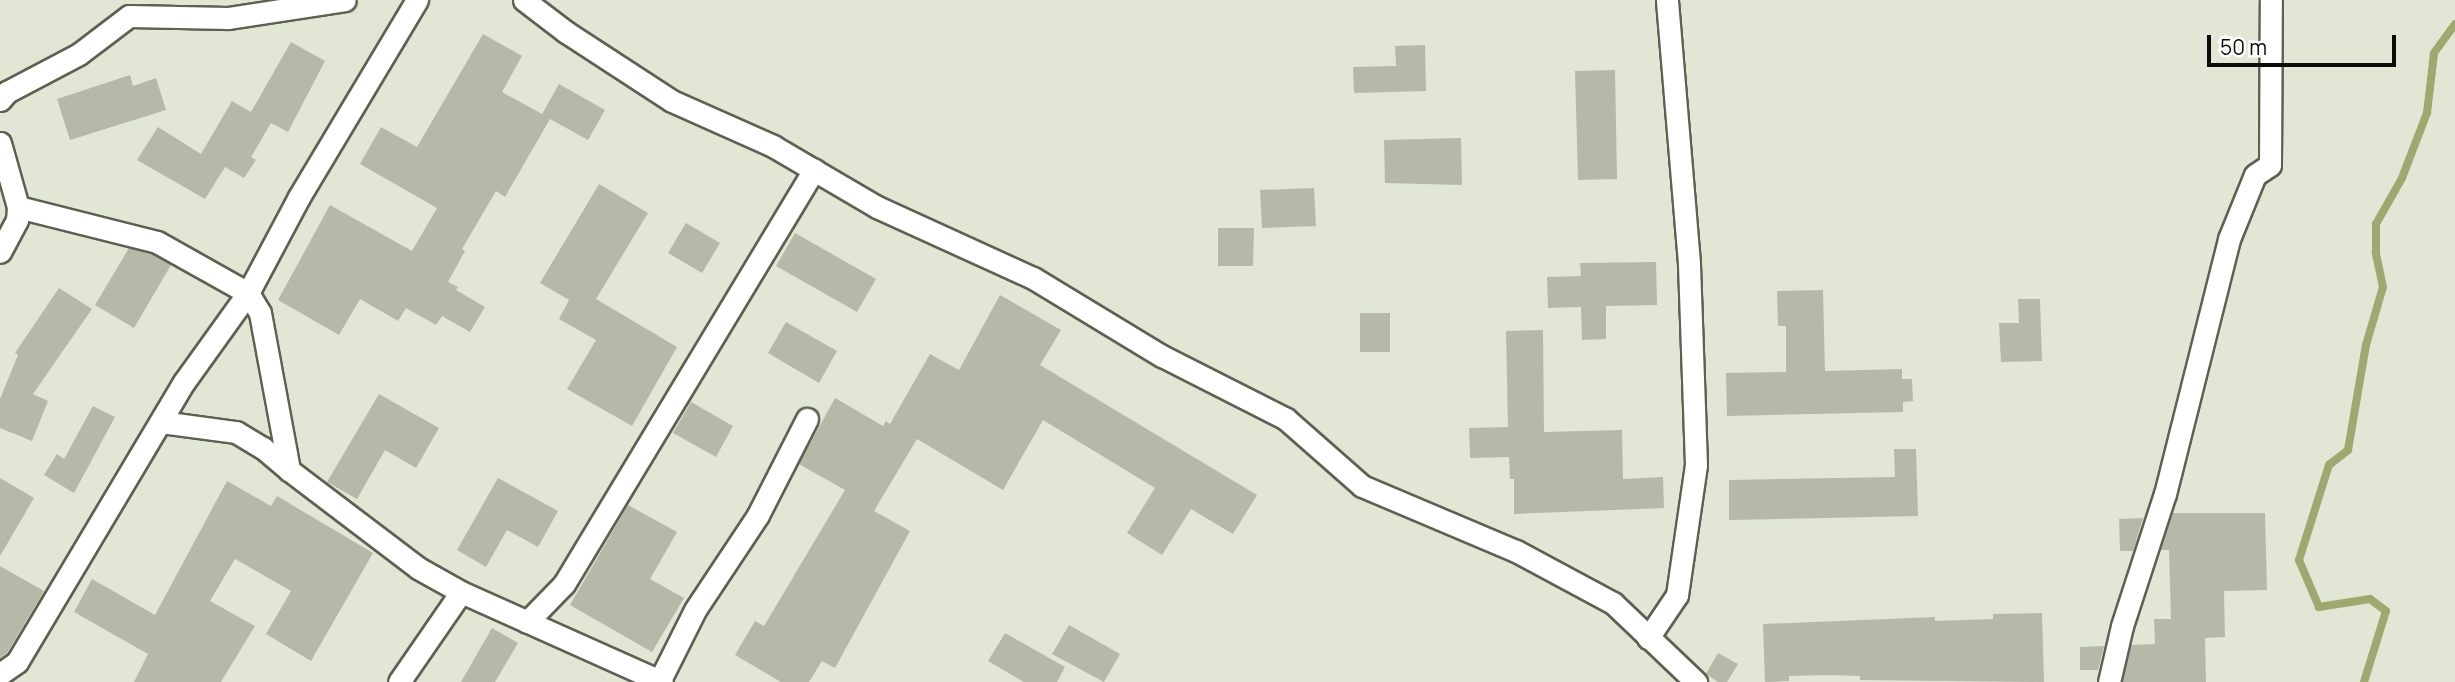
<!DOCTYPE html>
<html>
<head>
<meta charset="utf-8">
<style>
  body { margin:0 }
  #map { position:relative; width:2455px; height:682px; overflow:hidden; background:#e2e6d5; font-family:Manrope,sans-serif }
  div>[style] { position:absolute }
  .stream>* { height:8px; margin:-4px; padding:0 4px; transform-origin:4px; border-radius:4px; background:#9ea870 }
  .building>* { inset:0; background:#b6b9a8 }
  .roads { filter:drop-shadow(2px 0 #5e6152) drop-shadow(-2px 0 #5e6152) drop-shadow(0 2px #5e6152) drop-shadow(0 -2px #5e6152) }
  .minor>* { height:21px; margin:-10.5px; padding:0 10.5px; transform-origin:10.5px; border-radius:10.5px; background:#fff }
  span { translate:-50% -50%; white-space:nowrap; text-align:center; line-height:1.15; -webkit-text-stroke:7px #fff; paint-order:stroke }
  .scale { position:absolute; left:2207px; top:35px; width:189px; height:32px; box-sizing:border-box; border:4px solid #0c0d08; border-top:0; padding-left:9px; font-size:21px; line-height:24px; white-space:nowrap; color:#0c0d08; -webkit-text-stroke:5px #fff; paint-order:stroke }
</style>
</head>
<body>
<div id="map">
  <div class="stream">
    <i style="left:2364px;top:682px;width:74px;rotate:-72.8deg"></i>
    <i style="left:2386px;top:611px;width:20px;rotate:-143deg"></i>
    <i style="left:2370px;top:599px;width:52px;rotate:171.1deg"></i>
    <i style="left:2319px;top:607px;width:51px;rotate:-113.1deg"></i>
    <i style="left:2299px;top:560px;width:100px;rotate:-72.5deg"></i>
    <i style="left:2329px;top:465px;width:24px;rotate:-38deg"></i>
    <i style="left:2348px;top:450px;width:107px;rotate:-80.3deg"></i>
    <i style="left:2366px;top:345px;width:60px;rotate:-73.7deg"></i>
    <i style="left:2383px;top:287px;width:35px;rotate:-102deg"></i>
    <i style="left:2376px;top:253px;width:29px;rotate:-90deg"></i>
    <i style="left:2376px;top:224px;width:53px;rotate:-60.5deg"></i>
    <i style="left:2402px;top:178px;width:70px;rotate:-69deg"></i>
    <i style="left:2427px;top:113px;width:60px;rotate:-83.3deg"></i>
    <i style="left:2434px;top:53px;width:36px;rotate:-54deg"></i>
  </div>
  <div class="building">
    <i style="clip-path:polygon(483px 34px,522px 56px,502px 92px,542px 114px,559px 84px,605px 110px,588px 140px,550px 119px,505px 197px,496px 191px,462px 249px,465px 251px,448px 282px,458px 287px,456px 290px,485px 307px,470px 332px,442px 316px,436px 325px,406px 308px,398px 321px,360px 299px,339px 335px,278px 300px,330px 205px,412px 251px,437px 208px,360px 164px,381px 127px,417px 147px)"></i>
    <i style="clip-path:polygon(291px 42px,325px 61px,288px 132px,271px 123px,251px 157px,256px 160px,244px 178px,225px 167px,205px 199px,137px 160px,158px 127px,201px 154px,232px 101px,251px 112px)"></i>
    <i style="clip-path:polygon(1425px 45px,1426px 91px,1354px 93px,1353px 67px,1396px 66px,1395px 46px)"></i>
    <i style="clip-path:polygon(1615px 70px,1617px 179px,1578px 180px,1575px 71px)"></i>
    <i style="clip-path:polygon(130px 75px,133px 86px,156px 78px,166px 110px,70px 140px,57px 99px)"></i>
    <i style="clip-path:polygon(1461px 138px,1462px 185px,1385px 183px,1384px 140px)"></i>
    <i style="clip-path:polygon(599px 184px,648px 213px,596px 299px,677px 347px,632px 426px,567px 389px,596px 340px,559px 319px,569px 300px,540px 283px)"></i>
    <i style="clip-path:polygon(1314px 188px,1316px 226px,1262px 228px,1260px 190px)"></i>
    <i style="clip-path:polygon(686px 223px,720px 243px,702px 273px,668px 253px)"></i>
    <i style="clip-path:polygon(1218px 228px,1254px 228px,1253px 266px,1218px 266px)"></i>
    <i style="clip-path:polygon(795px 233px,876px 279px,857px 312px,776px 266px)"></i>
    <i style="clip-path:polygon(129px 248px,152px 254px,171px 265px,134px 328px,95px 305px)"></i>
    <i style="clip-path:polygon(1656px 262px,1657px 305px,1606px 306px,1606px 339px,1582px 340px,1581px 307px,1548px 308px,1547px 277px,1581px 276px,1580px 263px)"></i>
    <i style="clip-path:polygon(59px 288px,92px 309px,33px 394px,48px 401px,32px 441px,0 428px,0 399px,18px 355px,15px 353px)"></i>
    <i style="clip-path:polygon(1823px 290px,1825px 371px,1902px 369px,1902px 379px,1912px 379px,1913px 401px,1903px 402px,1903px 412px,1727px 416px,1726px 373px,1786px 372px,1786px 326px,1778px 326px,1777px 291px)"></i>
    <i style="clip-path:polygon(1000px 295px,1061px 330px,1040px 365px,1257px 495px,1233px 534px,1191px 509px,1162px 555px,1127px 533px,1155px 488px,1043px 420px,1003px 490px,917px 439px,874px 511px,910px 531px,835px 668px,822px 661px,809px 682px,781px 682px,735px 655px,755px 621px,764px 626px,845px 490px,799px 464px,835px 398px,883px 426px,886px 421px,890px 424px,930px 354px,959px 370px)"></i>
    <i style="clip-path:polygon(2018px 299px,2040px 299px,2042px 361px,2001px 362px,1999px 323px,2019px 323px)"></i>
    <i style="clip-path:polygon(1360px 313px,1390px 313px,1390px 352px,1360px 352px)"></i>
    <i style="clip-path:polygon(786px 322px,837px 351px,819px 383px,768px 353px)"></i>
    <i style="clip-path:polygon(1543px 330px,1544px 432px,1622px 430px,1623px 479px,1663px 477px,1664px 508px,1514px 514px,1514px 479px,1510px 479px,1509px 457px,1470px 458px,1469px 428px,1508px 427px,1506px 331px)"></i>
    <i style="clip-path:polygon(379px 394px,439px 428px,416px 468px,385px 450px,357px 499px,327px 482px)"></i>
    <i style="clip-path:polygon(691px 402px,733px 426px,716px 457px,673px 433px)"></i>
    <i style="clip-path:polygon(93px 406px,115px 417px,74px 493px,44px 475px,57px 454px,64px 459px)"></i>
    <i style="clip-path:polygon(1894px 449px,1916px 449px,1918px 516px,1729px 520px,1729px 480px,1895px 477px)"></i>
    <i style="clip-path:polygon(0 478px,34px 498px,0 556px)"></i>
    <i style="clip-path:polygon(498px 478px,558px 511px,538px 547px,507px 530px,486px 567px,457px 550px)"></i>
    <i style="clip-path:polygon(227px 481px,271px 506px,277px 496px,373px 553px,311px 661px,266px 634px,291px 591px,235px 559px,210px 601px,255px 626px,221px 682px,134px 682px,148px 654px,74px 612px,92px 579px,155px 615px)"></i>
    <i style="clip-path:polygon(628px 505px,677px 532px,650px 579px,684px 598px,652px 652px,570px 605px)"></i>
    <i style="clip-path:polygon(2173px 513px,2265px 513px,2267px 590px,2224px 591px,2225px 637px,2205px 638px,2206px 682px,2122px 682px,2131px 645px,2155px 644px,2154px 619px,2171px 619px,2169px 550px,2161px 550px)"></i>
    <i style="clip-path:polygon(2143px 518px,2133px 551px,2120px 551px,2119px 519px)"></i>
    <i style="clip-path:polygon(0 566px,44px 591px,7px 653px,0 658px)"></i>
    <i style="clip-path:polygon(2042px 613px,2044px 682px,1860px 680px,1860px 676px,1826px 675px,1789px 676px,1789px 681px,1765px 682px,1763px 624px,1935px 617px,1935px 621px,1993px 619px,1993px 614px)"></i>
    <i style="clip-path:polygon(1069px 625px,1120px 654px,1104px 682px,1052px 654px)"></i>
    <i style="clip-path:polygon(492px 628px,518px 643px,495px 682px,461px 682px)"></i>
    <i style="clip-path:polygon(1005px 633px,1065px 667px,1057px 682px,1024px 682px,988px 661px)"></i>
    <i style="clip-path:polygon(2104px 646px,2098px 670px,2080px 670px,2080px 647px)"></i>
    <i style="clip-path:polygon(1718px 653px,1738px 664px,1727px 682px,1718px 682px,1706px 674px)"></i>
  </div>
  <div class="roads">
    <div class="minor">
      <i style="left:524px;top:0;width:53px;rotate:37.3deg"></i>
      <i style="left:566px;top:32px;width:126px;rotate:33.1deg"></i>
      <i style="left:672px;top:101px;width:111px;rotate:24deg"></i>
      <i style="left:773px;top:146px;width:121px;rotate:30.4deg"></i>
      <i style="left:877px;top:207px;width:171px;rotate:24.5deg"></i>
      <i style="left:1033px;top:278px;width:151px;rotate:31.2deg"></i>
      <i style="left:1162px;top:356px;width:139px;rotate:26.9deg"></i>
      <i style="left:1286px;top:419px;width:101px;rotate:41.4deg"></i>
      <i style="left:1362px;top:486px;width:167px;rotate:22.9deg"></i>
      <i style="left:1516px;top:551px;width:110px;rotate:28.2deg"></i>
      <i style="left:1613px;top:603px;width:115px;rotate:43.6deg"></i>
      <i style="left:0;top:100px;width:11px;rotate:-49deg"></i>
      <i style="left:7px;top:92px;width:81px;rotate:-27.8deg"></i>
      <i style="left:79px;top:54px;width:63px;rotate:-37.2deg"></i>
      <i style="left:129px;top:16px;width:99px;rotate:1.2deg"></i>
      <i style="left:228px;top:18px;width:118px;rotate:-8.7deg"></i>
      <i style="left:0;top:143px;width:66px;rotate:74.3deg"></i>
      <i style="left:18px;top:207px;width:13px;rotate:94deg"></i>
      <i style="left:17px;top:220px;width:36px;rotate:118deg"></i>
      <i style="left:18px;top:207px;width:143px;rotate:14.1deg"></i>
      <i style="left:157px;top:242px;width:104px;rotate:29.3deg"></i>
      <i style="left:248px;top:293px;width:23px;rotate:59deg"></i>
      <i style="left:260px;top:313px;width:160px;rotate:79.5deg"></i>
      <i style="left:289px;top:470px;width:162px;rotate:37.2deg"></i>
      <i style="left:418px;top:568px;width:49px;rotate:29.2deg"></i>
      <i style="left:461px;top:592px;width:220px;rotate:24.1deg"></i>
      <i style="left:161px;top:422px;width:76px;rotate:7.6deg"></i>
      <i style="left:236px;top:432px;width:31px;rotate:31deg"></i>
      <i style="left:263px;top:448px;width:34px;rotate:40deg"></i>
      <i style="left:527px;top:622px;width:53px;rotate:-45.8deg"></i>
      <i style="left:564px;top:584px;width:484px;rotate:-58.9deg"></i>
      <i style="left:1648px;top:638px;width:52px;rotate:-56deg"></i>
      <i style="left:1677px;top:595px;width:131px;rotate:-81.7deg"></i>
      <i style="left:1696px;top:465px;width:202px;rotate:-92deg"></i>
      <i style="left:1689px;top:263px;width:264px;rotate:-94.8deg"></i>
      <i style="left:0;top:674px;width:21px;rotate:-35deg"></i>
      <i style="left:17px;top:662px;width:326px;rotate:-59.2deg"></i>
      <i style="left:184px;top:382px;width:110px;rotate:-54.3deg"></i>
      <i style="left:248px;top:293px;width:109px;rotate:-62deg"></i>
      <i style="left:299px;top:197px;width:230px;rotate:-59.1deg"></i>
      <i style="left:399px;top:682px;width:109px;rotate:-55.4deg"></i>
      <i style="left:659px;top:682px;width:80px;rotate:-63.4deg"></i>
      <i style="left:695px;top:610px;width:114px;rotate:-56.4deg"></i>
      <i style="left:758px;top:515px;width:108px;rotate:-63deg"></i>
      <i style="left:2109px;top:682px;width:57px;rotate:-76.9deg"></i>
      <i style="left:2122px;top:626px;width:139px;rotate:-72deg"></i>
      <i style="left:2165px;top:494px;width:263px;rotate:-75.9deg"></i>
      <i style="left:2229px;top:239px;width:69px;rotate:-67.9deg"></i>
      <i style="left:2255px;top:175px;width:18px;rotate:-34deg"></i>
      <i style="left:2270px;top:165px;width:165px;rotate:-89.7deg"></i>
    </div>
  </div>
  <div class="scale">50 m</div>
</div>
</body>
</html>
